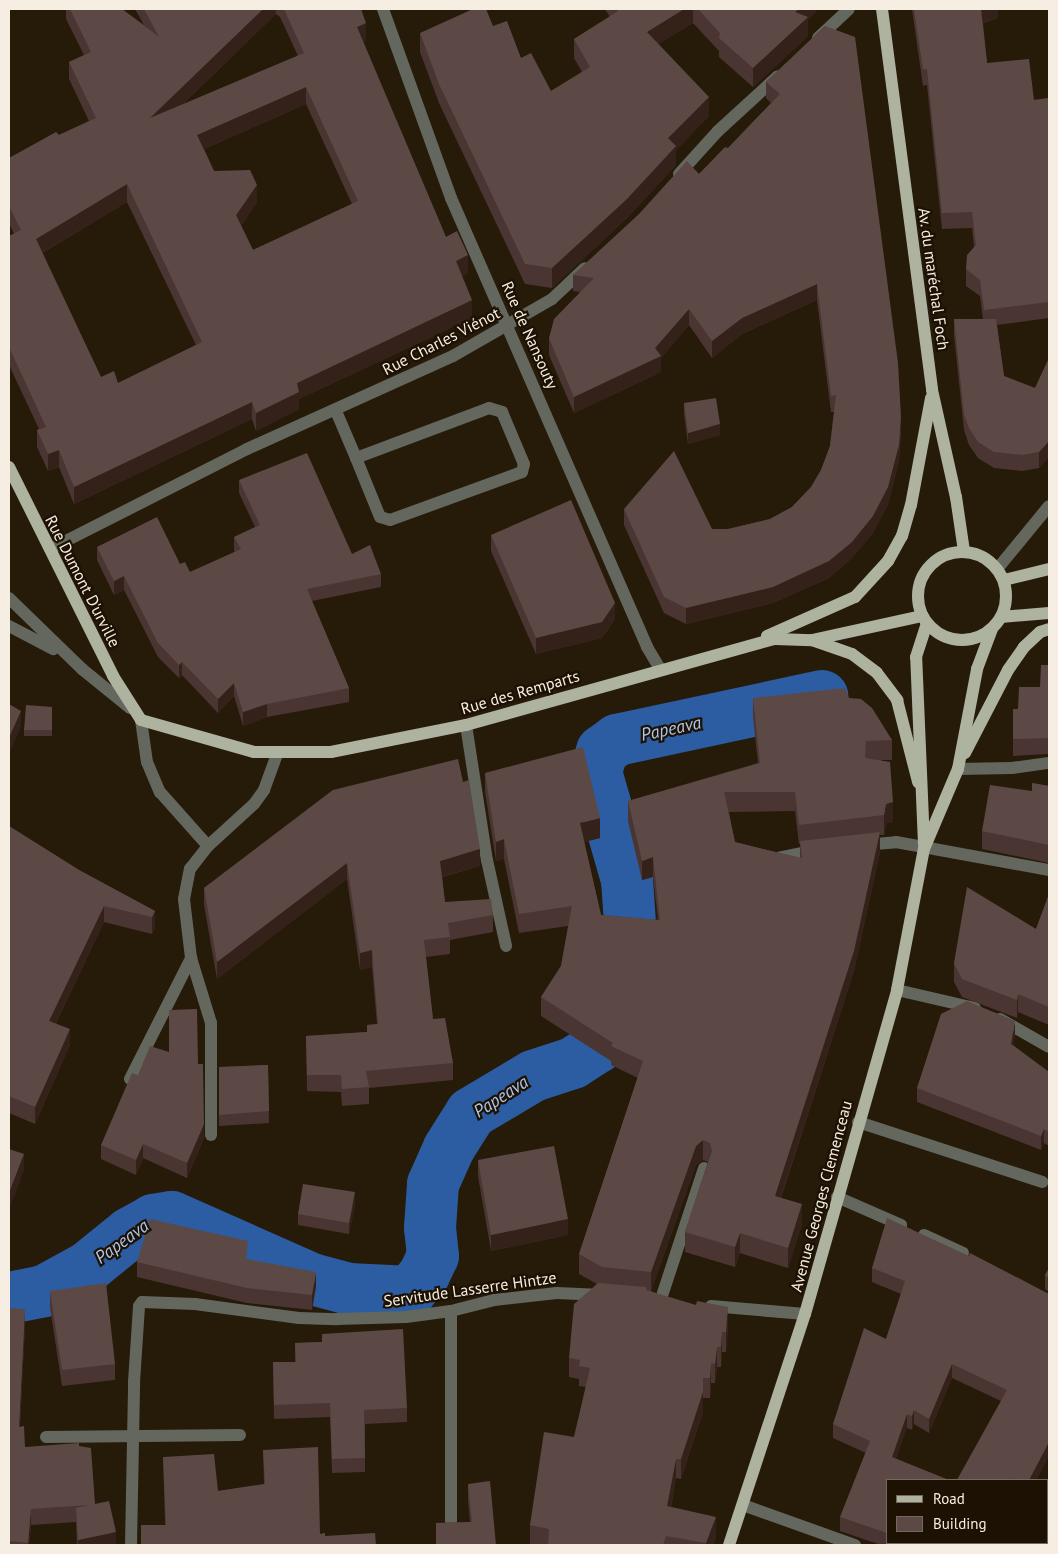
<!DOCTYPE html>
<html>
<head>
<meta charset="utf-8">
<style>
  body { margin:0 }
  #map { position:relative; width:1058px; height:1554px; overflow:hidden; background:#261a09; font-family:"PT Sans",sans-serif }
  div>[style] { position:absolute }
  .river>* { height:52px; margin:-26px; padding:0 26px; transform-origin:26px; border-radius:26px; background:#2c5ca1 }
  .minor>* { height:12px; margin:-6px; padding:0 6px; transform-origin:6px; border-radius:6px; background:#64675e }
  .major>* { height:12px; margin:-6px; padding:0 6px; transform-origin:6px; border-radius:6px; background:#adb39f }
  .major>.ring { margin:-6px; padding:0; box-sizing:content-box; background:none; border:12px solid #adb39f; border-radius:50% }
  .wall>* { inset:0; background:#4a3533 }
  .shaded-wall>* { inset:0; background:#34221a }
  .building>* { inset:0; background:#5c4946 }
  span { translate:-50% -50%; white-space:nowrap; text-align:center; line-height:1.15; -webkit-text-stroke:4.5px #1c1102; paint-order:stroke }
  .street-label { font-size:16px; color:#f6eee3 }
  .water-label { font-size:18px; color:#acc6ec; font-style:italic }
  .frame { position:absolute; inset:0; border:10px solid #f6eee3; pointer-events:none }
  .legend { position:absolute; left:886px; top:1479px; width:162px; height:65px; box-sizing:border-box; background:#1c1102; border:1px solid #73695c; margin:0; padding:6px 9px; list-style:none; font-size:15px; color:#f6eee3 }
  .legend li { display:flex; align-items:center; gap:10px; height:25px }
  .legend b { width:25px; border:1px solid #73695c }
</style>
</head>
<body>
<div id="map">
  <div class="river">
    <i style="left:9px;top:1298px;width:36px;rotate:-11deg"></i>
    <i style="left:44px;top:1291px;width:50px;rotate:-28.6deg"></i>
    <i style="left:88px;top:1267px;width:54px;rotate:-39deg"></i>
    <i style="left:130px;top:1233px;width:26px;rotate:-29deg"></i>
    <i style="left:153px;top:1220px;width:19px;rotate:-9deg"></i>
    <i style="left:172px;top:1217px;width:153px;rotate:23.9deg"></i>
    <i style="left:312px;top:1279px;width:38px;rotate:15deg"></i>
    <i style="left:349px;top:1289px;width:61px;rotate:2.8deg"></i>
    <i style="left:410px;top:1292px;width:22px;rotate:-51deg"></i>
    <i style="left:424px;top:1275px;width:21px;rotate:-65deg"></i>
    <i style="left:433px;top:1256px;width:28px;rotate:-96deg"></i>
    <i style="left:430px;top:1228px;width:44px;rotate:-86.1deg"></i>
    <i style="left:433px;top:1184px;width:39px;rotate:-66deg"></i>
    <i style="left:449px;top:1148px;width:41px;rotate:-57.8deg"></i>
    <i style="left:471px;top:1113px;width:72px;rotate:-30.8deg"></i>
    <i style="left:533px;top:1076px;width:42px;rotate:-18deg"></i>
    <i style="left:573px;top:1063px;width:30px;rotate:-33deg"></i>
    <i style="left:598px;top:1047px;width:25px;rotate:-40deg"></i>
    <i style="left:617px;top:1031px;width:23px;rotate:-70deg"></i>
    <i style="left:625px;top:1009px;width:71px;rotate:-85.2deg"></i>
    <i style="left:631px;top:938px;width:58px;rotate:-93.9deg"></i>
    <i style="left:627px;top:880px;width:112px;rotate:-106deg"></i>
    <i style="left:596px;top:772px;width:22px;rotate:-74deg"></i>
    <i style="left:602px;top:751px;width:19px;rotate:-36deg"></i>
    <i style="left:617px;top:740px;width:210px;rotate:-12.1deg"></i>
  </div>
  <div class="minor">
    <i style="left:383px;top:9px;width:201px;rotate:70.2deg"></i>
    <i style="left:451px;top:198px;width:490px;rotate:66.4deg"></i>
    <i style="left:647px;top:647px;width:26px;rotate:59deg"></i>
    <i style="left:818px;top:38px;width:42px;rotate:-43.1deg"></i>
    <i style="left:679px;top:174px;width:58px;rotate:-47.8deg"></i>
    <i style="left:718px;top:131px;width:81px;rotate:-42.5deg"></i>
    <i style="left:489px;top:408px;width:14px;rotate:17deg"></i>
    <i style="left:502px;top:412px;width:56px;rotate:67.1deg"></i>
    <i style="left:524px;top:464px;width:8px;rotate:104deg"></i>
    <i style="left:522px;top:472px;width:140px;rotate:160deg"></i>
    <i style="left:390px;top:520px;width:10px;rotate:-163deg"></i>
    <i style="left:380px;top:517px;width:64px;rotate:-112.1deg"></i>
    <i style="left:356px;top:458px;width:142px;rotate:-20.6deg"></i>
    <i style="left:336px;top:411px;width:51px;rotate:66.9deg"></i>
    <i style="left:50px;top:549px;width:221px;rotate:-26.9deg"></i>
    <i style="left:247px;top:449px;width:226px;rotate:-24.3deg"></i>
    <i style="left:453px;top:356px;width:114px;rotate:-29.9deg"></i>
    <i style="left:552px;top:299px;width:45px;rotate:-43.2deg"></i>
    <i style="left:998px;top:568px;width:80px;rotate:-50.6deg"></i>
    <i style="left:9px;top:598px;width:102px;rotate:44.2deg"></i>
    <i style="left:82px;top:669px;width:62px;rotate:39.1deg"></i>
    <i style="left:9px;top:626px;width:50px;rotate:27.6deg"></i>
    <i style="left:141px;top:720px;width:42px;rotate:81.9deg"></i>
    <i style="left:147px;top:762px;width:33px;rotate:67deg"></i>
    <i style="left:160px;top:792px;width:72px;rotate:48.4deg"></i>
    <i style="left:466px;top:725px;width:137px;rotate:81.2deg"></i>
    <i style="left:487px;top:860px;width:88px;rotate:77.5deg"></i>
    <i style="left:958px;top:769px;width:54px;rotate:-1.1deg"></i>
    <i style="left:1012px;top:768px;width:37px;rotate:-8deg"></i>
    <i style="left:864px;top:845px;width:32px;rotate:-5deg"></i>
    <i style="left:896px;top:842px;width:156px;rotate:10.4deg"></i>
    <i style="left:773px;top:859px;width:45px;rotate:-11.6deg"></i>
    <i style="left:191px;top:958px;width:68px;rotate:72.9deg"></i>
    <i style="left:211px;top:1023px;width:112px;rotate:90deg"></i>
    <i style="left:897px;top:990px;width:80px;rotate:13deg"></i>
    <i style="left:1000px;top:1019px;width:56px;rotate:29.7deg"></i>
    <i style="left:130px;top:1079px;width:136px;rotate:-63.2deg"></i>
    <i style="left:191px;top:958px;width:59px;rotate:-96.8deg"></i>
    <i style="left:184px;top:899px;width:31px;rotate:-79deg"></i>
    <i style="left:190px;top:869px;width:29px;rotate:-52deg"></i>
    <i style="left:208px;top:846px;width:62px;rotate:-42.4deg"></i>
    <i style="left:254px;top:804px;width:17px;rotate:-54deg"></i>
    <i style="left:264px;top:790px;width:38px;rotate:-70deg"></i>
    <i style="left:858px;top:1122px;width:194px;rotate:18deg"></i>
    <i style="left:837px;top:1197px;width:70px;rotate:23.6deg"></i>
    <i style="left:924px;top:1235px;width:43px;rotate:24.8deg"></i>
    <i style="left:660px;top:1302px;width:141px;rotate:-71.8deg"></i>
    <i style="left:711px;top:1306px;width:94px;rotate:4.9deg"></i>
    <i style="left:451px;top:1311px;width:210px;rotate:90deg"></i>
    <i style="left:46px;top:1437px;width:194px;rotate:-0.6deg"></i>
    <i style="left:743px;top:1505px;width:119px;rotate:19.7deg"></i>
    <i style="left:131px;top:1545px;width:163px;rotate:-88.9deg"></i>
    <i style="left:134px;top:1382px;width:76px;rotate:-86.2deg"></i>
    <i style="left:139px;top:1306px;width:5px;rotate:-53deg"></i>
    <i style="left:142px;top:1302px;width:53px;rotate:2.2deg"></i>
    <i style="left:195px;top:1304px;width:105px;rotate:7.7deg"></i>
    <i style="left:299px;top:1318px;width:38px;rotate:2deg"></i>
    <i style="left:337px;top:1319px;width:69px;rotate:-1.7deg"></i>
    <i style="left:406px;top:1317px;width:45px;rotate:-7.6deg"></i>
    <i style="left:451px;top:1311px;width:44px;rotate:-14.3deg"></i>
    <i style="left:494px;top:1300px;width:63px;rotate:-6.3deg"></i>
    <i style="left:557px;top:1293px;width:45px;rotate:2.5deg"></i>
  </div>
  <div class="major">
    <i style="left:882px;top:9px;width:384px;rotate:82.5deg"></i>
    <i style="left:932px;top:390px;width:110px;rotate:77.4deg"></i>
    <i style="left:956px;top:497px;width:55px;rotate:81.6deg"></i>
    <i style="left:9px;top:467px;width:233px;rotate:63.5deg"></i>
    <i style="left:113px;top:676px;width:52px;rotate:57.5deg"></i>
    <i style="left:141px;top:720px;width:117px;rotate:15.8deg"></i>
    <i style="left:254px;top:752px;width:77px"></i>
    <i style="left:331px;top:752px;width:138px;rotate:-11.3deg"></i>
    <i style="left:466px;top:725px;width:321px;rotate:-15.6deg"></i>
    <i style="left:775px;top:639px;width:37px;rotate:2deg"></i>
    <i style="left:812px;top:640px;width:113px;rotate:-12.3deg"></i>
    <i class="ring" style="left:918px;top:552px;width:76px;height:76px"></i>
    <i style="left:1004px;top:580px;width:46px;rotate:-13.7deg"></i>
    <i style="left:1001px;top:617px;width:48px;rotate:-4.8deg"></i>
    <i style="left:767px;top:636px;width:96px;rotate:-23.9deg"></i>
    <i style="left:855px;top:597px;width:49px;rotate:-47.5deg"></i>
    <i style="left:888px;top:561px;width:29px;rotate:-61deg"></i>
    <i style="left:902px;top:536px;width:32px;rotate:-74deg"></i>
    <i style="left:911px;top:505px;width:109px;rotate:-79.4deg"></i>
    <i style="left:812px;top:640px;width:42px;rotate:19.3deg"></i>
    <i style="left:852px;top:654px;width:31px;rotate:37deg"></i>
    <i style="left:877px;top:673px;width:34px;rotate:53deg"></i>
    <i style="left:897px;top:700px;width:85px;rotate:75.6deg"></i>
    <i style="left:965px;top:753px;width:93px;rotate:-62.6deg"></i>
    <i style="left:1008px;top:670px;width:28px;rotate:-55deg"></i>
    <i style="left:1024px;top:647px;width:22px;rotate:-43deg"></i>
    <i style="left:1040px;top:632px;width:9px;rotate:-18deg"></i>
    <i style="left:924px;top:844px;width:187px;rotate:-92.4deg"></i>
    <i style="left:916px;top:657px;width:35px;rotate:-72deg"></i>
    <i style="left:729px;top:1545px;width:243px;rotate:-71.8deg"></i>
    <i style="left:805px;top:1314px;width:337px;rotate:-74.1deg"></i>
    <i style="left:897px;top:990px;width:144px;rotate:-79.2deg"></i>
    <i style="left:924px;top:849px;width:87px;rotate:-67deg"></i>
    <i style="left:958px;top:769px;width:102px;rotate:-79.2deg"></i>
    <i style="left:977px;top:669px;width:43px;rotate:-69.4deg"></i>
  </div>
  <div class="wall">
    <i style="clip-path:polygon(evenodd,66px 9px,122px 9px,144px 25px,135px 9px,361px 9px,366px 41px,363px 42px,446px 237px,468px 273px,462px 276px,472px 318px,299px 399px,299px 409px,256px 431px,252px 419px,74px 504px,59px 467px,48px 471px,37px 447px,37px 430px,39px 429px,9px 365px,9px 236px,14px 234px,9px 223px,9px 158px,89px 121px,69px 79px,69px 62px,84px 55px,66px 19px,66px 9px,276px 14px,280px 17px,298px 56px,182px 105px,276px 14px,66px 9px,306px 104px,352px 204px,253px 250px,241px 226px,257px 202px,214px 171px,204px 149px,306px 104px,66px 9px,127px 202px,196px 345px,118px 383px,101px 377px,42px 253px,127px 202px)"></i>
    <i style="clip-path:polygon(605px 9px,818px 9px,808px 19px,808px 36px,753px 87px,719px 57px,719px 51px,693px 23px,658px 44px,709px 116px,676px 150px,676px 165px,627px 218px,552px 288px,525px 284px,439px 103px,420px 52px,420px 33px,493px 26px,521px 58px,551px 91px,582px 72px,574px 58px,574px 39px,610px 17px)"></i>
    <i style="clip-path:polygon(912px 9px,998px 9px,998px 18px,983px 23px,987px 63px,1034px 100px,1049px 98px,1049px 318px,997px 325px,1004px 376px,1035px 388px,1049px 358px,1049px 457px,1039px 468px,1022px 471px,994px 468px,978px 458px,969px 445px,964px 430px,954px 335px,954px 319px,983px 319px,980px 296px,966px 286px,966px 269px,974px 247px,972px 228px,942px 229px,927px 85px,923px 86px)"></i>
    <i style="clip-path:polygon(825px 26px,901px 433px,899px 461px,888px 504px,873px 533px,852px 558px,829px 578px,773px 603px,686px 624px,664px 613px,624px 525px,624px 509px,712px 529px,728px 529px,770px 519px,792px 507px,811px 487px,821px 470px,830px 446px,834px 412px,831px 412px,817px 300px,742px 334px,712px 358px,689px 325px,661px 358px,661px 372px,574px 413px,549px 355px,549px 338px,580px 292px,573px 291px,573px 275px,699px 174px,728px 148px,771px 103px,766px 98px,766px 82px)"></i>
    <i style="clip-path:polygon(684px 403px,720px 435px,688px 444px,684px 414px)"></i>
    <i style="clip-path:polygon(239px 480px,381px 574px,381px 587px,312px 601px,349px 688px,349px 702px,267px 717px,243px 726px,234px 696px,218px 713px,182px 675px,179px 678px,158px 657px,124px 590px,114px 595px,97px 560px,97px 547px,180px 564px,190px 572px,235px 552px,234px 550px,234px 537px,255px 527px,239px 493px)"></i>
    <i style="clip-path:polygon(491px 535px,615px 619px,602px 638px,536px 654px,491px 551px)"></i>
    <i style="clip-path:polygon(1049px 665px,1049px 750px,1048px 754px,1013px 756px,1013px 709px,1018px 709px,1040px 687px)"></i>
    <i style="clip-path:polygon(evenodd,753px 698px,849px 698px,892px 740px,892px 760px,881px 760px,893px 822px,886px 823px,884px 835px,880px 835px,880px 852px,854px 971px,781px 1198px,802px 1224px,788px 1268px,740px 1253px,735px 1267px,685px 1252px,685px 1232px,708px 1162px,703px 1160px,696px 1165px,651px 1291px,728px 1327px,726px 1352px,722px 1352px,721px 1367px,717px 1367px,715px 1383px,711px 1383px,710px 1398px,703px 1398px,703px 1412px,681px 1479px,676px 1478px,671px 1507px,716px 1537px,713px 1545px,530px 1545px,530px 1525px,574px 1437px,586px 1387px,579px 1386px,579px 1379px,569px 1377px,569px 1358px,597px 1284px,579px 1274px,579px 1254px,638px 1078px,611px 1065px,611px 1061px,541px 1016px,541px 997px,561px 966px,568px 926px,519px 933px,504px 859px,496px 861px,485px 792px,485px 773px,600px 838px,584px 842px,601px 915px,658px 920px,653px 877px,642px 880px,628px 821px,628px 801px,758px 763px,753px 717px,753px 698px,795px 811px,799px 844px,800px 844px,800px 858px,735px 842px,729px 812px,795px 811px)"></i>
    <i style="clip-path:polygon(52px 707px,52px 736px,24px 736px,24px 730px)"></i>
    <i style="clip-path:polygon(1032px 783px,1049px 786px,1049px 863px,982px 849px,982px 831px,1032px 791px)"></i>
    <i style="clip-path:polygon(333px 790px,480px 866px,442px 877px,445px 902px,493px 915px,493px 932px,450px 940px,450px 954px,426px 957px,433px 1019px,453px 1063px,453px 1080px,369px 1088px,369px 1104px,342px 1106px,341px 1092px,307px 1091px,306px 1036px,367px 1032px,367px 1025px,377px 1024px,372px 967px,360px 970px,347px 879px,217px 979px,204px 905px,204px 888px)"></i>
    <i style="clip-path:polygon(9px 826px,79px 870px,155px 911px,155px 928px,152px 934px,104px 922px,56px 1023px,70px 1045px,35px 1124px,9px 1113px)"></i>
    <i style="clip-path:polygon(1049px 894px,1049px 1025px,1018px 1012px,1017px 1018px,962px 997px,954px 982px,954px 963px,1036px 929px)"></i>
    <i style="clip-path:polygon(1015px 1035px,1013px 1045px,1049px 1072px,1049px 1146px,1044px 1143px,1041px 1150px,917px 1102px,917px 1088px)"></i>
    <i style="clip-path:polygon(198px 1064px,204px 1138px,187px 1178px,143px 1158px,136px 1175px,101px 1159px,101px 1145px)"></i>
    <i style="clip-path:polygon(268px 1065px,269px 1123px,219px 1126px,219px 1067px)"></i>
    <i style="clip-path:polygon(478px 1160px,568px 1235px,491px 1251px,478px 1176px)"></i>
    <i style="clip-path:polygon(355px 1204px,349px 1234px,298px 1225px,298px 1214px)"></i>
    <i style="clip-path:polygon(969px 1256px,1049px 1456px,1036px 1480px,957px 1480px,1001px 1401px,952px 1378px,929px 1433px,914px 1424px,912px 1430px,907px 1428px,887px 1480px,887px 1543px,1047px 1543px,1049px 1545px,881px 1545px,840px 1531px,840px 1517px,866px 1453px,833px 1438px,833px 1424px,886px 1339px,901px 1294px,872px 1282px,872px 1268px)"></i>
    <i style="clip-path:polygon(247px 1259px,316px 1286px,312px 1310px,247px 1303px,137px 1277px,137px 1262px)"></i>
    <i style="clip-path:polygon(1049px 1268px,1049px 1292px,1045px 1289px,1045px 1275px)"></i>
    <i style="clip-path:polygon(50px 1291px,115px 1364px,115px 1380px,62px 1386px,50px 1307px)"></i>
    <i style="clip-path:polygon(9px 1308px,25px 1325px,20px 1427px,25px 1447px,79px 1446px,95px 1504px,116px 1545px,77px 1545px,76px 1522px,31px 1525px,29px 1545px,9px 1545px)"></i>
    <i style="clip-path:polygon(322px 1334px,407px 1408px,407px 1422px,365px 1424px,365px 1472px,332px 1473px,330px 1417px,274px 1419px,273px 1362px,295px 1362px,295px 1343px,322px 1342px)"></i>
    <i style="clip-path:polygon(263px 1450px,320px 1534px,325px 1536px,376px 1545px,165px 1525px,163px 1457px,218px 1491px,264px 1484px)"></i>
    <i style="clip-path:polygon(468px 1484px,496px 1545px,436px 1545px,436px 1523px,470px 1522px,468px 1501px)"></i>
  </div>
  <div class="shaded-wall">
    <i style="clip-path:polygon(263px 9px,276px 9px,276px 14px,150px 136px,150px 118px)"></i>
    <i style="clip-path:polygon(684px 9px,693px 9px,693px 23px,647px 51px,647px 32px)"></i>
    <i style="clip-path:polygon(799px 9px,818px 9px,808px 19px,808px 36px,753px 87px,753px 68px,795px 12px)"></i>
    <i style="clip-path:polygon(981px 9px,998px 9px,998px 18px,981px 23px)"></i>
    <i style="clip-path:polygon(366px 23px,366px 41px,357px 45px,357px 27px)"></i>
    <i style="clip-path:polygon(306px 87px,306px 104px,197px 152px,197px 135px)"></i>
    <i style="clip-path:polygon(709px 97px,709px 116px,676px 150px,676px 165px,627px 218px,552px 288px,552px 268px,668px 138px)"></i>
    <i style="clip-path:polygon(127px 184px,127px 202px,36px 256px,36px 239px)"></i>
    <i style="clip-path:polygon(257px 185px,257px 202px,236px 233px,236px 215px)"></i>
    <i style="clip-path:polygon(468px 255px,468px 273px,456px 279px,456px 261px)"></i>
    <i style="clip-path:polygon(817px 284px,817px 300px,742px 334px,712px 358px,712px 341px,742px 318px)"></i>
    <i style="clip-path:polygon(472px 300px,472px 318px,299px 399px,299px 409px,256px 431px,256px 413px,297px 383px)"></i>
    <i style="clip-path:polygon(689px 309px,689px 325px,661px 358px,661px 372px,574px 413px,574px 397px,655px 348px)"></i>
    <i style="clip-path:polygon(252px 402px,252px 419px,74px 504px,74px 487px)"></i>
    <i style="clip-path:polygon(901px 417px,899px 461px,888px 504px,873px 533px,852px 558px,829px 578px,773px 603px,686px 624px,686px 608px)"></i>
    <i style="clip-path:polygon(720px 424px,720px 435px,688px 444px,688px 433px)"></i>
    <i style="clip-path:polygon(1049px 441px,1049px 457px,1039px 468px,1039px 452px)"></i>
    <i style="clip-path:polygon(59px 450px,59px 467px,48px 471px,48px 454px)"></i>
    <i style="clip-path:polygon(124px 576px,124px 590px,114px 595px,114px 581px)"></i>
    <i style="clip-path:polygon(615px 603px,615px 619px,602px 638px,536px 654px,536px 638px)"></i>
    <i style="clip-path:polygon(182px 662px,182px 675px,179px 678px,179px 665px)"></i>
    <i style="clip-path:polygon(234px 683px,234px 696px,218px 713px,218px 699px)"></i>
    <i style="clip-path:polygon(267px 704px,267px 717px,243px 726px,243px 712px)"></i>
    <i style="clip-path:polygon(21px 711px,21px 727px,9px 754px,9px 738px)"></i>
    <i style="clip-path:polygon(1049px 734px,1049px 750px,1048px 754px,1048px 738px)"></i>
    <i style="clip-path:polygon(893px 802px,893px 822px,886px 823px,884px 835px,884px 815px,886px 804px)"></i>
    <i style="clip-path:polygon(600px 818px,600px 838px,580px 843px,580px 823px)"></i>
    <i style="clip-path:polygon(880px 832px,880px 852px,854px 971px,775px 1215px,775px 1196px)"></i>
    <i style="clip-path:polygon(504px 839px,504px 859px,496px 861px,496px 842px)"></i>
    <i style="clip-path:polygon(480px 849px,480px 866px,440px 877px,440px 861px)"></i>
    <i style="clip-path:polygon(653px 857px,653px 877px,642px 880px,642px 861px)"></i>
    <i style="clip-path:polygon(347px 863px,347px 879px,217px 979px,217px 962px)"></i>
    <i style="clip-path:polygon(104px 906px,104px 922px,49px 1037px,49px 1021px)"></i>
    <i style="clip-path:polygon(155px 911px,155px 928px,152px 934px,152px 917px)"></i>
    <i style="clip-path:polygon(372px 950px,372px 967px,360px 970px,360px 953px)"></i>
    <i style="clip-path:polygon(1018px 994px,1018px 1012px,1017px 1018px,1017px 1000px)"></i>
    <i style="clip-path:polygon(1015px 1021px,1015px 1035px,1011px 1058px,1011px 1044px)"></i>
    <i style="clip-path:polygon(70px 1029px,70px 1045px,35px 1124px,35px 1107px)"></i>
    <i style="clip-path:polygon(204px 1124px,204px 1138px,187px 1178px,187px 1163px)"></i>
    <i style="clip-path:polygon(1044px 1129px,1044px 1143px,1041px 1150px,1041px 1136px)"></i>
    <i style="clip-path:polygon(703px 1140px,703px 1160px,696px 1165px,651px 1291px,651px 1272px,696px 1146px)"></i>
    <i style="clip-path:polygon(143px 1144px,143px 1158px,136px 1175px,136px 1160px)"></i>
    <i style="clip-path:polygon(24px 1154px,24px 1171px,9px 1210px,9px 1193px)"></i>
    <i style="clip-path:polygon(355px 1192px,355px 1204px,349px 1234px,349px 1223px)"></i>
    <i style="clip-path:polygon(802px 1204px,802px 1224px,788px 1268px,788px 1248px)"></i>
    <i style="clip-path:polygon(568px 1219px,568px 1235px,491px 1251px,491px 1235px)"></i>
    <i style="clip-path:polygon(740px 1233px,740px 1253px,735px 1267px,735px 1247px)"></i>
    <i style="clip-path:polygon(316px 1272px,316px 1286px,312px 1310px,312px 1295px)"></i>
    <i style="clip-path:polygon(728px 1307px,728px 1327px,726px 1352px,726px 1332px)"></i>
    <i style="clip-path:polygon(25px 1309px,25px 1325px,19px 1442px,19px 1427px)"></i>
    <i style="clip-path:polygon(722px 1332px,722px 1352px,721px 1367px,721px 1347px)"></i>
    <i style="clip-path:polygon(717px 1347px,717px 1367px,715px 1383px,715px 1364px)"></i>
    <i style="clip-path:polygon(711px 1363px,711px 1383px,710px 1398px,710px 1378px)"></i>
    <i style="clip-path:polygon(952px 1364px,952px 1378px,929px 1433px,929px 1419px)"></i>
    <i style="clip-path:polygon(703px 1378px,703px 1412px,681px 1479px,681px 1459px)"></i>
    <i style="clip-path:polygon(914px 1410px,914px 1424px,912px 1430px,912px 1416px)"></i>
    <i style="clip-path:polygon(907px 1414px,907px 1428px,892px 1471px,892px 1457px)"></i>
    <i style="clip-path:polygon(1049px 1442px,1049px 1456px,1036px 1480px,1029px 1480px)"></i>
    <i style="clip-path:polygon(676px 1459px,676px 1478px,667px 1526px,667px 1506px)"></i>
    <i style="clip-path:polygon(31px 1509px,31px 1525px,29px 1545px,28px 1545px)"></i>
    <i style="clip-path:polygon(716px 1517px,716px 1537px,713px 1545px,706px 1545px,706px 1543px)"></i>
    <i style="clip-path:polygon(116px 1532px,116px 1545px,78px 1545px,78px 1540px)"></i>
  </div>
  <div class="building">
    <i style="clip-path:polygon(evenodd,70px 9px,122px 9px,159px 37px,144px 9px,263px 9px,150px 118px,304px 53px,284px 9px,361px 9px,366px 23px,357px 27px,446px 237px,457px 231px,468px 255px,456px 261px,472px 300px,297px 383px,299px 392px,256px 413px,252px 402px,74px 487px,59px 450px,48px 454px,37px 430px,46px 427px,9px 347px,9px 236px,21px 230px,9px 206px,9px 158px,56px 132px,59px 135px,96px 118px,69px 62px,91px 52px,70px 9px,306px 87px,358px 201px,253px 250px,236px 215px,257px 185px,250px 170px,214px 171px,197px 135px,306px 87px,70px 9px,127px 184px,202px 342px,118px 383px,114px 371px,101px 377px,36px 239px,127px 184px)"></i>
    <i style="clip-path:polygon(473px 9px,486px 9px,493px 26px,507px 21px,521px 58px,531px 53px,551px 91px,590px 67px,574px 39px,618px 11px,617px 9px,684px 9px,647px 32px,709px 97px,668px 138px,676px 146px,627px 199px,552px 268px,525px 264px,439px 84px,420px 33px)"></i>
    <i style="clip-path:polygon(698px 9px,799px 9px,795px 12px,808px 17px,753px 68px,719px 38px,720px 33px)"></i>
    <i style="clip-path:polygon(914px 9px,981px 9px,987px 63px,1029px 59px,1034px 100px,1049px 98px,1049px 302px,984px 310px,980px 280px,966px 269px,967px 255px,976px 245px,972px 212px,942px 213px,927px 69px,923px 69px)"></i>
    <i style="clip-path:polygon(825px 26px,855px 37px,898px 363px,901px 417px,899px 445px,888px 487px,873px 516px,852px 542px,829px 561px,773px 587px,686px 608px,664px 597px,624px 509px,674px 451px,712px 529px,728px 529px,770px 519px,792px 507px,811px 487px,821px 470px,830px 446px,836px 395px,831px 396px,817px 284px,742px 318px,712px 341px,689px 309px,655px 348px,661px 356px,574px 397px,549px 338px,554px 319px,594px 278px,573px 275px,639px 214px,687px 161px,699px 174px,725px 147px,728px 148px,780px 94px,766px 82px)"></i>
    <i style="clip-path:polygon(954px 319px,996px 319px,1004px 376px,1035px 388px,1049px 358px,1049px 441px,1039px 452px,1022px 455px,994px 452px,978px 442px,969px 428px,964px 414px)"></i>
    <i style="clip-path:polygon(716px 398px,720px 424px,688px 433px,684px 403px)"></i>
    <i style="clip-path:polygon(307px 453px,352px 554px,370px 545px,381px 574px,307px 589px,349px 688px,267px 704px,243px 712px,234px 683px,218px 699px,182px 662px,179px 665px,158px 643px,124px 576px,114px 581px,97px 547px,157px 517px,180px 564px,185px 562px,190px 572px,241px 549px,234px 537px,260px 525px,239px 480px)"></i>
    <i style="clip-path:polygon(571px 500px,615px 603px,602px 622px,536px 638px,491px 535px)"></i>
    <i style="clip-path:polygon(1041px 665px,1049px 665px,1049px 734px,1048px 738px,1013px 739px,1013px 709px,1018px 709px,1019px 687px,1040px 687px)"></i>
    <i style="clip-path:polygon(845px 688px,849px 698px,861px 699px,872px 708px,892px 740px,866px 741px,865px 758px,890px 762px,893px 802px,886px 804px,884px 815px,799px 825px,795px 792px,724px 792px,735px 842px,763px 849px,802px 858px,800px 841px,880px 832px,854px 951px,775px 1196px,802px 1204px,788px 1248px,740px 1233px,735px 1247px,685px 1232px,712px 1151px,710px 1143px,703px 1140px,696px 1146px,651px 1272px,602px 1267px,579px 1254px,643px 1061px,611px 1046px,613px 1043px,541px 997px,561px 966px,572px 906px,519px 914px,504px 839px,496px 842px,485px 773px,583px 747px,600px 818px,580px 823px,601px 915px,660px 920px,653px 857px,642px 861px,628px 801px,760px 763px,753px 698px)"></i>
    <i style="clip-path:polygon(9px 704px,21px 711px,9px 738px)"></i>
    <i style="clip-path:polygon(26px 705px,52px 707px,52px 730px,24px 730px)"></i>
    <i style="clip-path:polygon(458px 759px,463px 782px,469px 780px,480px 849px,440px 861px,445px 902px,491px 899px,493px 915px,448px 923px,450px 937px,424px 940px,433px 1019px,445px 1018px,453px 1063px,366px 1071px,369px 1087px,342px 1089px,341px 1075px,307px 1075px,306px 1036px,367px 1032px,367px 1025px,378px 1024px,372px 950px,360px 953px,347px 863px,217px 962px,204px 888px,333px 790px)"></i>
    <i style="clip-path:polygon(1032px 783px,1049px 786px,1049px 845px,982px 831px,990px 785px,1032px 791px)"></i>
    <i style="clip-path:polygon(9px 826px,79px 870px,155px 911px,152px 917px,104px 906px,49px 1021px,70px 1029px,35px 1107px,9px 1096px)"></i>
    <i style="clip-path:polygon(967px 887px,1036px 929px,1049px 894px,1049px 1007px,1018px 994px,1017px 1000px,962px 979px,954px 963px)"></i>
    <i style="clip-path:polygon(967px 1001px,1015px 1021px,1011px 1044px,1049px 1072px,1049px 1132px,1044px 1129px,1041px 1136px,917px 1088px,941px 1014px)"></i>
    <i style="clip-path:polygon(197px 1009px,198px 1064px,203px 1064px,204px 1124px,187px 1163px,143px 1144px,136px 1160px,101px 1145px,132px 1073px,138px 1075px,150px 1046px,169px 1052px,169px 1010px)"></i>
    <i style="clip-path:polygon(268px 1065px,269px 1111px,219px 1115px,219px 1067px)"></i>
    <i style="clip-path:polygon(554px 1146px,568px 1219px,491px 1235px,478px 1160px)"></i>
    <i style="clip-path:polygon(9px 1149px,24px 1154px,9px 1193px)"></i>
    <i style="clip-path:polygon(303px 1184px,355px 1192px,349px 1223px,298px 1214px)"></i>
    <i style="clip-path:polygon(887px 1218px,969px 1256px,970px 1253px,1049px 1294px,1049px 1442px,1029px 1480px,1017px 1480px,1013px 1478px,1012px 1480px,957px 1480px,1007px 1390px,952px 1364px,929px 1419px,914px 1410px,912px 1416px,907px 1414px,892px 1457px,949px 1480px,887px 1480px,887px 1533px,840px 1517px,870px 1441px,833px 1424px,864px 1328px,886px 1339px,905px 1281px,872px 1268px)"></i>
    <i style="clip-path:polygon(150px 1219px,248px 1241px,246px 1259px,316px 1272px,312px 1295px,247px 1288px,137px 1262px)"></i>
    <i style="clip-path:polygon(1049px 1268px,1049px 1278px,1045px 1275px)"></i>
    <i style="clip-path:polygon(106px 1283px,115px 1364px,62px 1370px,50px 1291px)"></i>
    <i style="clip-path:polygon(598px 1283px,646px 1287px,646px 1290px,696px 1305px,697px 1301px,728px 1307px,726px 1332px,722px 1332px,721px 1347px,717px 1347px,715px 1364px,711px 1363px,710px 1378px,703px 1378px,703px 1392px,681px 1459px,676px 1459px,667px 1506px,716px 1517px,706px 1543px,666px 1536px,663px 1545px,548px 1545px,549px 1529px,530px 1525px,544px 1432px,574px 1437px,590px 1368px,579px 1366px,580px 1360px,569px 1358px,574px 1304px)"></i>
    <i style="clip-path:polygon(9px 1308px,25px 1309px,19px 1427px,24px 1426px,25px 1447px,79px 1443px,79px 1446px,91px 1448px,95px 1504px,109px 1501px,116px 1532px,78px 1540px,76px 1508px,89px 1505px,31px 1509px,28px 1543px,9px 1541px)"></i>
    <i style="clip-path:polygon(403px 1329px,407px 1408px,364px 1410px,365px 1458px,332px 1459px,330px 1403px,274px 1405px,273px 1362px,296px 1362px,295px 1343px,322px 1342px,322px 1334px)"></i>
    <i style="clip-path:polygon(318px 1447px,320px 1534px,325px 1533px,325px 1536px,375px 1533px,376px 1545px,141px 1545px,141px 1525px,166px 1525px,163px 1457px,214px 1454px,218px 1491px,265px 1484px,263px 1450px)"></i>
    <i style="clip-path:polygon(490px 1481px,496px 1545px,436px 1545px,436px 1523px,472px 1522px,468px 1484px)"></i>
    <i style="clip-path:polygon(913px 1543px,1047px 1543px,1049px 1544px,1049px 1545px,920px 1545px)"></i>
  </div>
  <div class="street-label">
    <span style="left:934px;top:279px;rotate:82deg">Av. du maréchal Foch</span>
    <span style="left:530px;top:335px;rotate:66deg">Rue de Nansouty</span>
    <span style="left:441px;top:341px;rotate:-27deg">Rue Charles Viénot</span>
    <span style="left:83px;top:581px;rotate:63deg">Rue Dumont D'urville</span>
    <span style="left:520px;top:692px;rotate:-16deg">Rue des Remparts</span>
    <span style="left:821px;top:1196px;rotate:-75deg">Avenue Georges Clemenceau</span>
    <span style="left:470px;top:1289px;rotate:-8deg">Servitude Lasserre Hintze</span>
  </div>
  <div class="water-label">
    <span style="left:671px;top:729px;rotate:-12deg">Papeava</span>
    <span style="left:501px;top:1097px;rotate:-33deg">Papeava</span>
    <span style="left:122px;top:1242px;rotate:-36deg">Papeava</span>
  </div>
  <div class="frame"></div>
  <ul class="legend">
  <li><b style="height:6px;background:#adb39f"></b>Road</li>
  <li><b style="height:14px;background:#5c4946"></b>Building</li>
  </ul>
</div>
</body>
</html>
